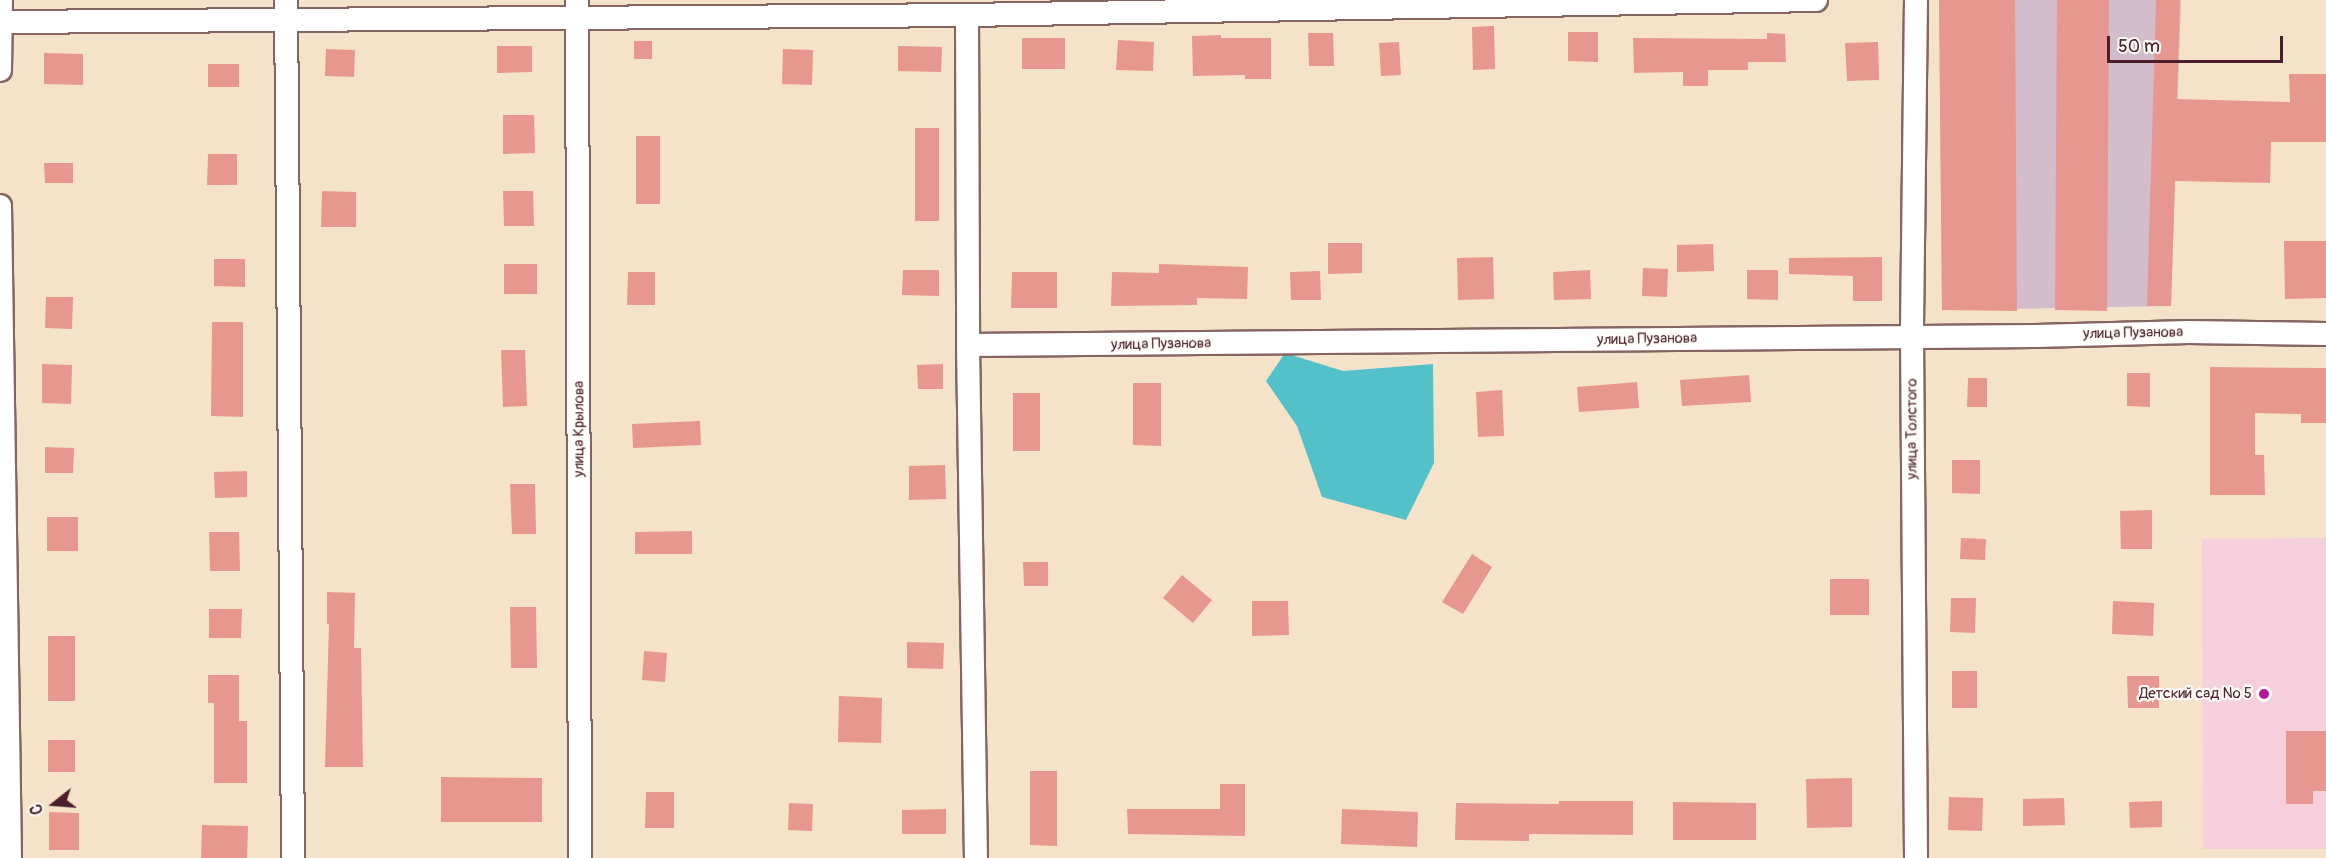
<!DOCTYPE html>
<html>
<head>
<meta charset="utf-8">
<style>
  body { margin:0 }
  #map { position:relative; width:2326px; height:858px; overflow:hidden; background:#f5e3c9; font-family:Pangolin,sans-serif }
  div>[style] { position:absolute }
  .built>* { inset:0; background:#f5cfdc }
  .industrial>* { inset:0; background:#d1bdcc }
  .water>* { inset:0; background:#53c1ca }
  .building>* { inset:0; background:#e7978f }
  .roads { filter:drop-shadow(2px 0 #866462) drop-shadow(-2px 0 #866462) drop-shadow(0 2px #866462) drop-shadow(0 -2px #866462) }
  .street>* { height:22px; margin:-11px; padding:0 11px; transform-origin:11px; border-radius:11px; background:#fff }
  .dots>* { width:16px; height:16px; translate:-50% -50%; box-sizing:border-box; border:3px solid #fdfcf7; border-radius:50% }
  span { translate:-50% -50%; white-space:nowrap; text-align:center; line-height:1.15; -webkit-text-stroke:4.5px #fdfcf7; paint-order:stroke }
  .street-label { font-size:15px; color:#4a1f2b }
  .poi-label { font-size:15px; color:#4a1f2b }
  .right { translate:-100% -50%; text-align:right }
  .north { position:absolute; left:24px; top:774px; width:60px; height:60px; -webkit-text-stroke:4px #fdfcf7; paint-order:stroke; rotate:253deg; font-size:16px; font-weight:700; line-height:24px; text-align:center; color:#4a1f2b }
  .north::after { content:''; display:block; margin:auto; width:21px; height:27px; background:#4a1f2b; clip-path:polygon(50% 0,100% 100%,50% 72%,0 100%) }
  .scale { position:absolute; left:2107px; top:36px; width:176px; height:27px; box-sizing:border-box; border:3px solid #4a1f2b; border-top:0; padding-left:8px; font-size:18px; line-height:21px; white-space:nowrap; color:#4a1f2b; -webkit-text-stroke:4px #fdfcf7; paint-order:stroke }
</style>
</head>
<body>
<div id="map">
  <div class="built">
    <i style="clip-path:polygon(2326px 538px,2326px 849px,2203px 849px,2202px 539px)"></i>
  </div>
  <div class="industrial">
    <i style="clip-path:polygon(1939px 0,2181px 0,2171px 306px,1942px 310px)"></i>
  </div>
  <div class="water">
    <i style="clip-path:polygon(1285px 353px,1343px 371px,1433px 364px,1434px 463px,1406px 520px,1322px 497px,1297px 426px,1266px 381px)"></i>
  </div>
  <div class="building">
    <i style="clip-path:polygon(1939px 0,2015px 0,2017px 311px,1942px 310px)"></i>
    <i style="clip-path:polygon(2057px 0,2109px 0,2107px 311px,2055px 310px)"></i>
    <i style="clip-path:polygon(2156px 0,2180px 0,2177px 99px,2290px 102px,2289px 74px,2326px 74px,2326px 142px,2271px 142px,2270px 183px,2175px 181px,2171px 306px,2147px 306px)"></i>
    <i style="clip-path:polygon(1494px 26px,1495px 69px,1473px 70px,1472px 27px)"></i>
    <i style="clip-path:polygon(1568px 32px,1598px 32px,1598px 62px,1568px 61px)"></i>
    <i style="clip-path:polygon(1308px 33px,1333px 33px,1334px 66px,1309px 66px)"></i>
    <i style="clip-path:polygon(1767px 33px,1785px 34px,1786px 62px,1748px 62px,1748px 70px,1708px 70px,1708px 86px,1683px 86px,1683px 72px,1634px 73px,1633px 38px,1767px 39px)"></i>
    <i style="clip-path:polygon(1221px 35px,1221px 38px,1271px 38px,1271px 79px,1245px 79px,1245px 75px,1193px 76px,1192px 36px)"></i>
    <i style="clip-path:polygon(1022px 38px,1065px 38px,1065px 69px,1022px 69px)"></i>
    <i style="clip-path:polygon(1118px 40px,1154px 42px,1153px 71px,1116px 70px)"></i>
    <i style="clip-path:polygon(634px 41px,652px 41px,652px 59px,634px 59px)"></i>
    <i style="clip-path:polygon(1399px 42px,1401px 75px,1381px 76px,1379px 43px)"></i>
    <i style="clip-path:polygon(1878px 42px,1879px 80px,1847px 81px,1845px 43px)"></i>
    <i style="clip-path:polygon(497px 46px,532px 46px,532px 72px,497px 73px)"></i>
    <i style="clip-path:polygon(898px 46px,942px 47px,941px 72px,898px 71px)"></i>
    <i style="clip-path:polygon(326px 49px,355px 50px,354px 77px,325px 76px)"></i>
    <i style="clip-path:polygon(783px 49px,813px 50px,812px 85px,782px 84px)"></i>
    <i style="clip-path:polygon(44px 53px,83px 54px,83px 85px,44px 84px)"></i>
    <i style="clip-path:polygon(208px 64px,239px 64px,239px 87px,208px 87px)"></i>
    <i style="clip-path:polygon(503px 115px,534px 115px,535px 153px,503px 154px)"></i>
    <i style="clip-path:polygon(915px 128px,939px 128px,939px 221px,915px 221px)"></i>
    <i style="clip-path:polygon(636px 136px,660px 136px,660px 204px,636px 204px)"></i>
    <i style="clip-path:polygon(208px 154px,237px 154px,237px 185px,207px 185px)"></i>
    <i style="clip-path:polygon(44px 163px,73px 163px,73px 183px,45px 183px)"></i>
    <i style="clip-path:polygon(322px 191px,356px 192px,356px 227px,321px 227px)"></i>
    <i style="clip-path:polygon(503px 191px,533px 191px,534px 226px,504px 226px)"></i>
    <i style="clip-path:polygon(2284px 241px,2326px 241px,2326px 298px,2285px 299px)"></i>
    <i style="clip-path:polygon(1328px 243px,1362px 243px,1362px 273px,1328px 274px)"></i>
    <i style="clip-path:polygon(1713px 244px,1714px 271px,1677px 272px,1677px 245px)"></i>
    <i style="clip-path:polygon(1493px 257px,1494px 299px,1458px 300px,1457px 258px)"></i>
    <i style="clip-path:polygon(1882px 257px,1882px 301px,1853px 301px,1853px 276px,1789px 274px,1789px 258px)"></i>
    <i style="clip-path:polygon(214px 259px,245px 259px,245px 287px,214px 286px)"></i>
    <i style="clip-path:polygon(504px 264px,537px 264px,537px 294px,504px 294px)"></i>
    <i style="clip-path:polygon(1159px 264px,1248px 267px,1247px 299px,1197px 298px,1197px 305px,1111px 306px,1112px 272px,1159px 273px)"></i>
    <i style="clip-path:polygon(1643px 268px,1668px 269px,1667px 297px,1642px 296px)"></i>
    <i style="clip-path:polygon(903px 270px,939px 270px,939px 296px,902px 295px)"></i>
    <i style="clip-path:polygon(1590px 270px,1591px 299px,1554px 300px,1553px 272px)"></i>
    <i style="clip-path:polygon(1747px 270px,1778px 270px,1778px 300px,1747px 299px)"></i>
    <i style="clip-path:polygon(1320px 271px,1321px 300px,1291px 300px,1290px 272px)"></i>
    <i style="clip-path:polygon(628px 272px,655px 272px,655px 305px,627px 305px)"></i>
    <i style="clip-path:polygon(1012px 272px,1057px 272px,1057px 308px,1011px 308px)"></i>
    <i style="clip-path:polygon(46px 297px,73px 297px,72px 329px,45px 328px)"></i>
    <i style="clip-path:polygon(212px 322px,243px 322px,243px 417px,211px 416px)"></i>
    <i style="clip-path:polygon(501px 350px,525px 350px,527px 406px,503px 407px)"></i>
    <i style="clip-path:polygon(42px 364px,72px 365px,71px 404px,42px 403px)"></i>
    <i style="clip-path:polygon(943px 364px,943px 389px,918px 389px,917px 365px)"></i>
    <i style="clip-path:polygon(2210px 367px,2326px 368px,2326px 423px,2301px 423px,2301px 414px,2255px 413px,2255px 455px,2264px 455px,2265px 495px,2210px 495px)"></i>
    <i style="clip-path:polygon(2127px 373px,2150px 373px,2150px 407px,2127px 406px)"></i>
    <i style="clip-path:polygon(1749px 375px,1751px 402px,1682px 406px,1680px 380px)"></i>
    <i style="clip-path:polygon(1968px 378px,1987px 378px,1987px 407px,1967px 407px)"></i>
    <i style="clip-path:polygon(1637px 382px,1639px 408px,1579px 412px,1577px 387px)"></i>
    <i style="clip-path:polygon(1133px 383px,1161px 383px,1161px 446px,1133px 445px)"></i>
    <i style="clip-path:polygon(1502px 390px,1504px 436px,1478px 437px,1476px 392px)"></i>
    <i style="clip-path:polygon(1013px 393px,1040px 393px,1040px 451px,1013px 451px)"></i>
    <i style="clip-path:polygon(700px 421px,701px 445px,633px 448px,632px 424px)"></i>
    <i style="clip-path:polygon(45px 447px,74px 448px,73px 473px,45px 473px)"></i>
    <i style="clip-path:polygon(1952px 460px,1980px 460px,1980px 494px,1952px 493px)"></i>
    <i style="clip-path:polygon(945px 465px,946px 499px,909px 500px,909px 466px)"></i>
    <i style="clip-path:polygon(247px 471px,247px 497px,215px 498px,214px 472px)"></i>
    <i style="clip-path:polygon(510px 484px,535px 484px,536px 534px,512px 534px)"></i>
    <i style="clip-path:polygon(2152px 510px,2152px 549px,2121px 549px,2120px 511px)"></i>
    <i style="clip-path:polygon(47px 517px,78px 517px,78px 551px,47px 551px)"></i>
    <i style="clip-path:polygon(692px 531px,692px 554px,635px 554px,635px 532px)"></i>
    <i style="clip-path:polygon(209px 532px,239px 532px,240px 571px,210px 571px)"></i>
    <i style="clip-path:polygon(1961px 538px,1986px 539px,1985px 560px,1960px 559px)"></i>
    <i style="clip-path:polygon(1472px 554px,1492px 567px,1463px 614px,1442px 602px)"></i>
    <i style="clip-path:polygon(1023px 562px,1048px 562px,1048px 586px,1024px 586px)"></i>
    <i style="clip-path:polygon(1182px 575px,1212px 600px,1193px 623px,1163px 598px)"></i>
    <i style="clip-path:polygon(1830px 579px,1869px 579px,1869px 615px,1830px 615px)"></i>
    <i style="clip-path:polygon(327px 592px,355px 593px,354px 648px,361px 648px,363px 767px,325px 767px,329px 624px,327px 624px)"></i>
    <i style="clip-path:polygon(1951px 598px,1976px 598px,1975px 633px,1950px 632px)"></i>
    <i style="clip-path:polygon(1252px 601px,1288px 601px,1289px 635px,1252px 636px)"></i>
    <i style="clip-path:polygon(2113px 601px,2154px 603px,2153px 636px,2112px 634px)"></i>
    <i style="clip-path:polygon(510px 607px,536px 607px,537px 668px,511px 668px)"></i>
    <i style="clip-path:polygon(209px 609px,242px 609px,241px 638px,209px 638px)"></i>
    <i style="clip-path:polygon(48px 636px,75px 636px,75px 701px,48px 701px)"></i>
    <i style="clip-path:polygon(907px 642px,944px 643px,943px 669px,907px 668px)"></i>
    <i style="clip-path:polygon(644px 651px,667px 653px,665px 682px,642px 680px)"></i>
    <i style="clip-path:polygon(1952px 671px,1977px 671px,1977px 708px,1952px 708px)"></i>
    <i style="clip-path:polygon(208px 675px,239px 675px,239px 721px,247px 721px,247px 783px,214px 783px,214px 703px,208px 703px)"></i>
    <i style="clip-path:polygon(2127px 676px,2159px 676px,2159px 708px,2128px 708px)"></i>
    <i style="clip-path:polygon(839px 696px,882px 698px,881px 743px,838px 742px)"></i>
    <i style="clip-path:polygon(2286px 731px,2326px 731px,2326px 791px,2313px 791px,2313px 804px,2286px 804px)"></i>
    <i style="clip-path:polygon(48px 740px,75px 740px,75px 772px,48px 772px)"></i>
    <i style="clip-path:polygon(1030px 771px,1057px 771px,1057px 846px,1030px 845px)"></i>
    <i style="clip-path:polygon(441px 777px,542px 778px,542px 822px,441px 822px)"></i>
    <i style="clip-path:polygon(1852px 778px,1852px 827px,1807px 828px,1806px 779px)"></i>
    <i style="clip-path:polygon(1220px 784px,1245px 784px,1245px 836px,1128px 834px,1127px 809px,1220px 809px)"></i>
    <i style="clip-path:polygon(646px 792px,674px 792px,674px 828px,645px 828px)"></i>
    <i style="clip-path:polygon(1949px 797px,1983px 798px,1982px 831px,1948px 830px)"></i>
    <i style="clip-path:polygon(2064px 798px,2065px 825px,2023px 826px,2023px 799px)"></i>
    <i style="clip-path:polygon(1559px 801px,1633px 801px,1633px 835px,1529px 834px,1529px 841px,1455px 840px,1456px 803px,1559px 804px)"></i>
    <i style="clip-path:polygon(2162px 801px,2162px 827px,2130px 828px,2129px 802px)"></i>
    <i style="clip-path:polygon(1673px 802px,1756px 803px,1756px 840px,1673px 840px)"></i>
    <i style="clip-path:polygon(789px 803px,813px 804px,812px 831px,788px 830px)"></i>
    <i style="clip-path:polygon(946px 809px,946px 834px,902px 834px,902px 810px)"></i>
    <i style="clip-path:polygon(1342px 809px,1418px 812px,1417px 847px,1341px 844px)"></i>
    <i style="clip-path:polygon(49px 812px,79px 813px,79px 850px,49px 850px)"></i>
    <i style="clip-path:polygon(202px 825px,248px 826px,247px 858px,201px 858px)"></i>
  </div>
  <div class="roads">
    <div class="street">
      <i style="left:286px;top:0;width:858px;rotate:89.53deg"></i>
      <i style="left:577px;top:0;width:858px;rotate:89.8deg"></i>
      <i style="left:1916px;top:0;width:336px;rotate:90.7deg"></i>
      <i style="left:1912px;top:336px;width:522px;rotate:89.56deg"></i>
      <i style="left:967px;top:15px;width:330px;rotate:89.8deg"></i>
      <i style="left:968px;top:345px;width:513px;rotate:89.11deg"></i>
      <i style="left:0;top:22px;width:967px;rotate:-0.41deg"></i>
      <i style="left:967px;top:15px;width:849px;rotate:-1.01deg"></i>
      <i style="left:0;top:70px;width:70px;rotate:-89.2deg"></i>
      <i style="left:0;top:206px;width:652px;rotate:89.12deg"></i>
      <i style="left:968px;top:345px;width:1068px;rotate:-0.48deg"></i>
      <i style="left:2036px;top:336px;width:153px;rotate:-1.5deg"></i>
      <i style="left:2189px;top:332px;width:137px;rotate:0.8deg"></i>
    </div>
  </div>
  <div class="dots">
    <i style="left:2264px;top:694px;background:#b5179e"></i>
  </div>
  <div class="street-label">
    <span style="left:2133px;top:333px;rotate:-1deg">улица Пузанова</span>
    <span style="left:1647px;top:339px;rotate:-1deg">улица Пузанова</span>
    <span style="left:1161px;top:344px;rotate:-1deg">улица Пузанова</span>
    <span style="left:579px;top:429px;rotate:-90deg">улица Крылова</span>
    <span style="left:1912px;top:429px;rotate:-90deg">улица Толстого</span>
  </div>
  <div class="poi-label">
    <span class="right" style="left:2252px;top:694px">Детский сад № 5</span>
  </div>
  <div class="north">С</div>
  <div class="scale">50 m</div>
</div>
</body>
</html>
